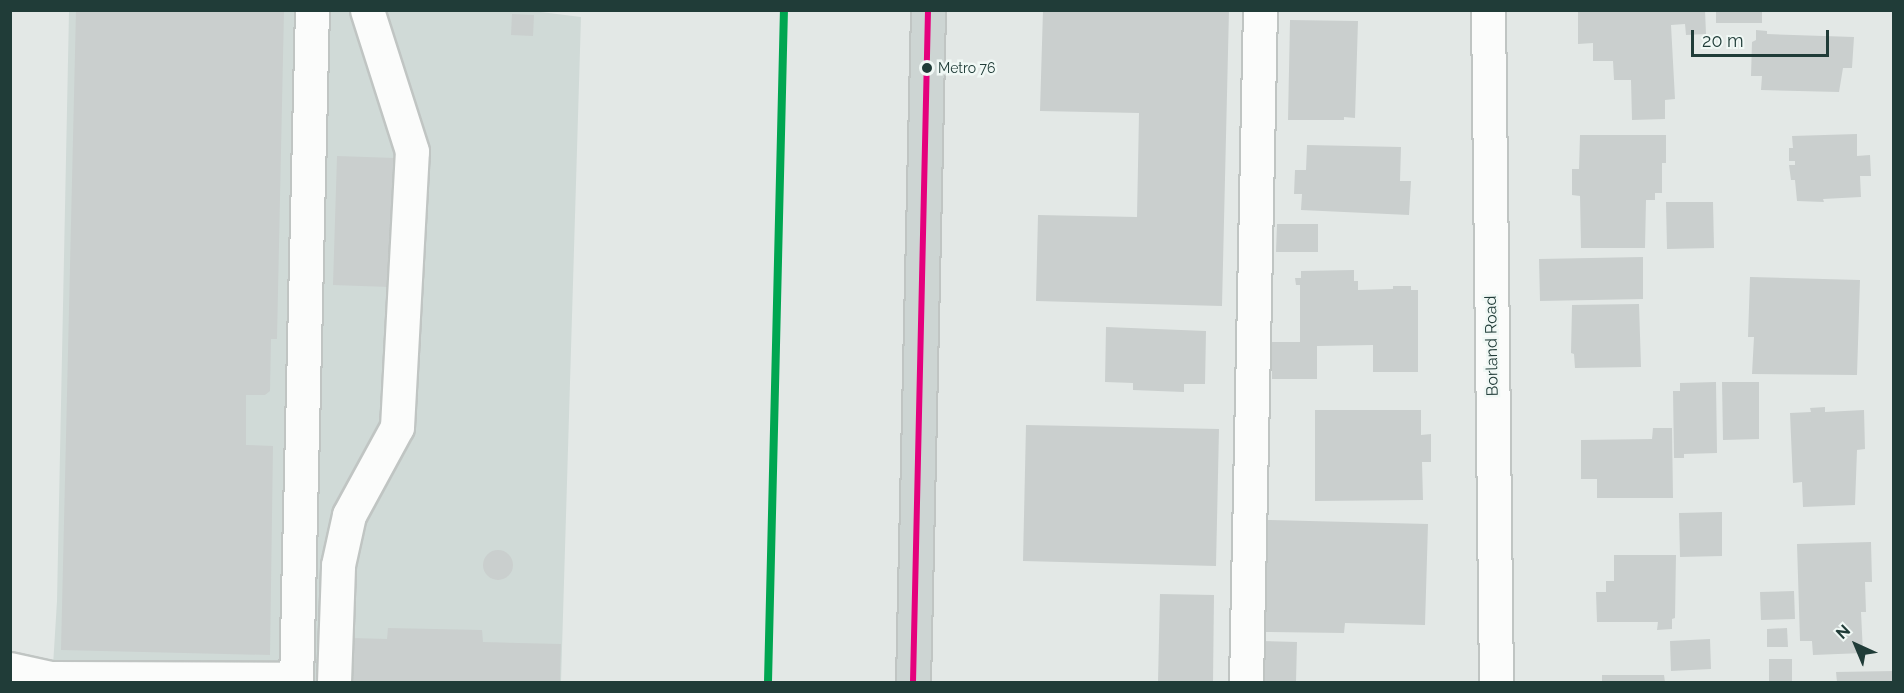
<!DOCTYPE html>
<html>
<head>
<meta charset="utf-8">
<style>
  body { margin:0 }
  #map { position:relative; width:1904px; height:693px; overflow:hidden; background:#e3e8e6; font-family:Raleway,sans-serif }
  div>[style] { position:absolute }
  .built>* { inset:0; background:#d0dad7 }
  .building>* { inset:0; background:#cacfce }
  .round { border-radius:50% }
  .roads { filter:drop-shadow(2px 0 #c0c5c3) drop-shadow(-2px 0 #c0c5c3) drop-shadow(0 2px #c0c5c3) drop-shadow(0 -2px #c0c5c3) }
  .minor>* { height:33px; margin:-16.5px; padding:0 16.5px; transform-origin:16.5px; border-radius:16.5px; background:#fbfcfb }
  .major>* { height:33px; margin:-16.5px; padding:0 16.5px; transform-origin:16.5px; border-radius:16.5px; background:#cdd5d3 }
  .bus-1>* { height:6px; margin:-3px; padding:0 3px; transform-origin:3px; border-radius:3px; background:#e5007d }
  .rail-1>* { height:8px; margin:-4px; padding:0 4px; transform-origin:4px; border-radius:4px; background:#00a651 }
  .dots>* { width:16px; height:16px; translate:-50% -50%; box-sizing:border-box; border:3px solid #f0f8f5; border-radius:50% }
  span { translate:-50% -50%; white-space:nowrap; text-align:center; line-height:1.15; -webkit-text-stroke:5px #f0f8f5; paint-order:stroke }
  .bus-label { font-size:14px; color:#203c38 }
  .left { translate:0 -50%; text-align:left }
  .street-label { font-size:16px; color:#203c38 }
  .frame { position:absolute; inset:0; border:12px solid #203c38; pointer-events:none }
  .north { position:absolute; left:1826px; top:615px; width:60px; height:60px; -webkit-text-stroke:4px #f0f8f5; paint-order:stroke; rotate:316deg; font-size:16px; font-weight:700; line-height:24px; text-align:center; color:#203c38 }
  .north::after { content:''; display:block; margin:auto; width:21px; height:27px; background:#203c38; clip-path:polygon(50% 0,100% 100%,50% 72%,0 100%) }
  .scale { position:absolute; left:1691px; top:30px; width:138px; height:27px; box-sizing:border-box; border:3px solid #203c38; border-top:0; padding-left:8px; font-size:18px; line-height:21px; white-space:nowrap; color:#203c38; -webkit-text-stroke:4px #f0f8f5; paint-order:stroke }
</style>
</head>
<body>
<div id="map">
  <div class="built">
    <i style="clip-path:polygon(525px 10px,581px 17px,561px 682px,52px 682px,57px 601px,69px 11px)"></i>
  </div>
  <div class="building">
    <i style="clip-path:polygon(76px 10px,284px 10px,277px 339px,271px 339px,270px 391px,265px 395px,246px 395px,246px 445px,273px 446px,270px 655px,61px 650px)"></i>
    <i style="clip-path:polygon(1043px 10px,1229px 10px,1222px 306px,1036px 301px,1038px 215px,1137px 217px,1139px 113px,1040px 111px)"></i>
    <i style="clip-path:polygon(1578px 10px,1705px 10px,1706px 34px,1686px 35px,1685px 24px,1671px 25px,1675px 99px,1665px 100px,1665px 119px,1632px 120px,1631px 80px,1614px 80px,1613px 61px,1593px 61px,1593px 43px,1578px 44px)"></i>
    <i style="clip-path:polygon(1716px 10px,1762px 10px,1762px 23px,1716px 23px)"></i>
    <i style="clip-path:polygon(512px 14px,534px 15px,533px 36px,511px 35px)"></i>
    <i style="clip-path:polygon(1290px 20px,1358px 21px,1355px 118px,1344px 117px,1344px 120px,1288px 120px)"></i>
    <i style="clip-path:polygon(1756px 30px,1767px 31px,1767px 34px,1854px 37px,1852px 68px,1843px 68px,1839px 92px,1761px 90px,1762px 76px,1751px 76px,1752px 42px,1756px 40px)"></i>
    <i style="clip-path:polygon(1857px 134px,1857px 156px,1870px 155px,1871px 176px,1860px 176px,1861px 197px,1823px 199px,1824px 202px,1797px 201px,1795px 180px,1791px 180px,1789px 165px,1795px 165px,1795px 161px,1789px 161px,1789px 148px,1793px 148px,1792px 136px)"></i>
    <i style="clip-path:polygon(1580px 135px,1666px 135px,1666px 163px,1662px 163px,1662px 193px,1655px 193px,1655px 200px,1646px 200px,1645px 248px,1581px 248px,1580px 196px,1572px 195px,1572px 169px,1579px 169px)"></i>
    <i style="clip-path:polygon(1307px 145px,1401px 147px,1400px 181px,1411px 181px,1409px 215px,1301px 210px,1302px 194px,1294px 194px,1295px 170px,1306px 170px)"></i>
    <i style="clip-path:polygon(337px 156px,395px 158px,390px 287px,333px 285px)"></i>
    <i style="clip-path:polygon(1666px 202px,1713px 202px,1714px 248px,1667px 249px)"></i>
    <i style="clip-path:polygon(1277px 224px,1318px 224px,1318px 252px,1276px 252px)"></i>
    <i style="clip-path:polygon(1643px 257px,1643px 299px,1540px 301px,1539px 259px)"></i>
    <i style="clip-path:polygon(1354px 270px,1354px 281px,1358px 281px,1358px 290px,1393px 289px,1393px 286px,1411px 286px,1411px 290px,1418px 290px,1418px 372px,1373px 372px,1373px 345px,1317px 346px,1317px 379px,1272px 379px,1272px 342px,1300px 342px,1300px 285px,1296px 285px,1295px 278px,1301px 278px,1301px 271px)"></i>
    <i style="clip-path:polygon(1750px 277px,1860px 280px,1857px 375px,1752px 374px,1754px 337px,1748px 337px)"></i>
    <i style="clip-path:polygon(1639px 304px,1641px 367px,1575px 368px,1574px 354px,1571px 353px,1572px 305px)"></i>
    <i style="clip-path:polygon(1106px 327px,1206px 331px,1205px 384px,1184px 384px,1184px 392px,1133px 390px,1133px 383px,1105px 382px)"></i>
    <i style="clip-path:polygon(1716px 382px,1717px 453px,1684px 454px,1684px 458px,1674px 458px,1673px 391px,1680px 391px,1680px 383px)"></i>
    <i style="clip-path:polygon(1722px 382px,1759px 382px,1759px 439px,1723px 440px)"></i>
    <i style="clip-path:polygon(1825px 407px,1825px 412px,1864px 410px,1865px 449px,1857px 450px,1855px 505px,1803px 507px,1802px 482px,1793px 483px,1790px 413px,1811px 412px,1810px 408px)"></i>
    <i style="clip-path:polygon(1315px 410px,1421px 410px,1421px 435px,1431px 434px,1431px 462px,1422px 462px,1423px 500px,1315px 501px)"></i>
    <i style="clip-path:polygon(1026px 425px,1219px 429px,1216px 566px,1023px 561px)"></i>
    <i style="clip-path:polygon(1653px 428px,1672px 428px,1673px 498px,1597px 498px,1597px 479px,1581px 479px,1581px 440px,1652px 439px)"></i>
    <i style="clip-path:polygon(1722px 512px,1722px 556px,1680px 557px,1679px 513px)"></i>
    <i style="clip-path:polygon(1268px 520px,1428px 524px,1425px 625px,1345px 623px,1344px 633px,1265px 632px)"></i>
    <i style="clip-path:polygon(1871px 542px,1872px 582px,1865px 582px,1866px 612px,1861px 612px,1863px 653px,1813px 655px,1812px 641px,1800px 641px,1797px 544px)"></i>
    <i class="round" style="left:483px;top:550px;width:30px;height:30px"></i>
    <i style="clip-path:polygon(1614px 555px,1676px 555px,1675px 618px,1672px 619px,1672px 629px,1657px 630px,1658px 622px,1597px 622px,1596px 592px,1606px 592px,1606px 581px,1614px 581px)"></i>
    <i style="clip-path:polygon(1794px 591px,1795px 619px,1761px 620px,1760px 592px)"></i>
    <i style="clip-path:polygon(1160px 594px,1214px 595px,1213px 682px,1158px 682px)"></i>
    <i style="clip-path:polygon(388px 628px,482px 630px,483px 642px,561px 644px,560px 682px,351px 682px,352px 638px,387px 639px)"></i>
    <i style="clip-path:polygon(1787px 628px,1788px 647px,1767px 647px,1767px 629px)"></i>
    <i style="clip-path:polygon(1710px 639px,1711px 669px,1671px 671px,1670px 641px)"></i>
    <i style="clip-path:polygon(1259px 641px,1297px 642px,1296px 682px,1259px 682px)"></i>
    <i style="clip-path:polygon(1769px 659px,1792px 659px,1792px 682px,1769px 682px)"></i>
    <i style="clip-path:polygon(1894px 671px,1894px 682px,1837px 682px,1836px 672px)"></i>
    <i style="clip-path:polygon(1602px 675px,1664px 675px,1665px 682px,1602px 682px)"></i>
  </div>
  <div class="roads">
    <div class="minor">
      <i style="left:1488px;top:10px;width:672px;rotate:89.32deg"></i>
      <i style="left:10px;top:669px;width:42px;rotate:12.4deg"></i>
      <i style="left:51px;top:678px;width:245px;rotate:0.2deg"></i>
      <i style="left:296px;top:682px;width:672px;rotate:-88.64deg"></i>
      <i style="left:334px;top:682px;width:117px;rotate:-88deg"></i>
      <i style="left:338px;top:565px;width:51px;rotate:-77.6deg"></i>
      <i style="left:349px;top:515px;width:100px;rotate:-61.4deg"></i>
      <i style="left:397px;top:427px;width:276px;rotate:-86.9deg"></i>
      <i style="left:412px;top:151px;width:148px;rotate:-107.7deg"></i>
      <i style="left:1246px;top:682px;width:672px;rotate:-88.81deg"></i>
    </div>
    <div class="major">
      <i style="left:913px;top:682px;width:672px;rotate:-88.72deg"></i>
    </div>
  </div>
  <div class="bus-1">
    <i style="left:913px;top:682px;width:672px;rotate:-88.72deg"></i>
  </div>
  <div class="rail-1">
    <i style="left:768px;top:682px;width:672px;rotate:-88.64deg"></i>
  </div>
  <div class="dots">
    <i style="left:927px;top:68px;background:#203c38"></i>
  </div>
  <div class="bus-label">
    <span class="left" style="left:938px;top:68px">Metro 76</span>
  </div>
  <div class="street-label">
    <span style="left:1492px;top:346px;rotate:-91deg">Borland Road</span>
  </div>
  <div class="frame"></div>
  <div class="north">N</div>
  <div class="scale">20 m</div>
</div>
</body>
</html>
